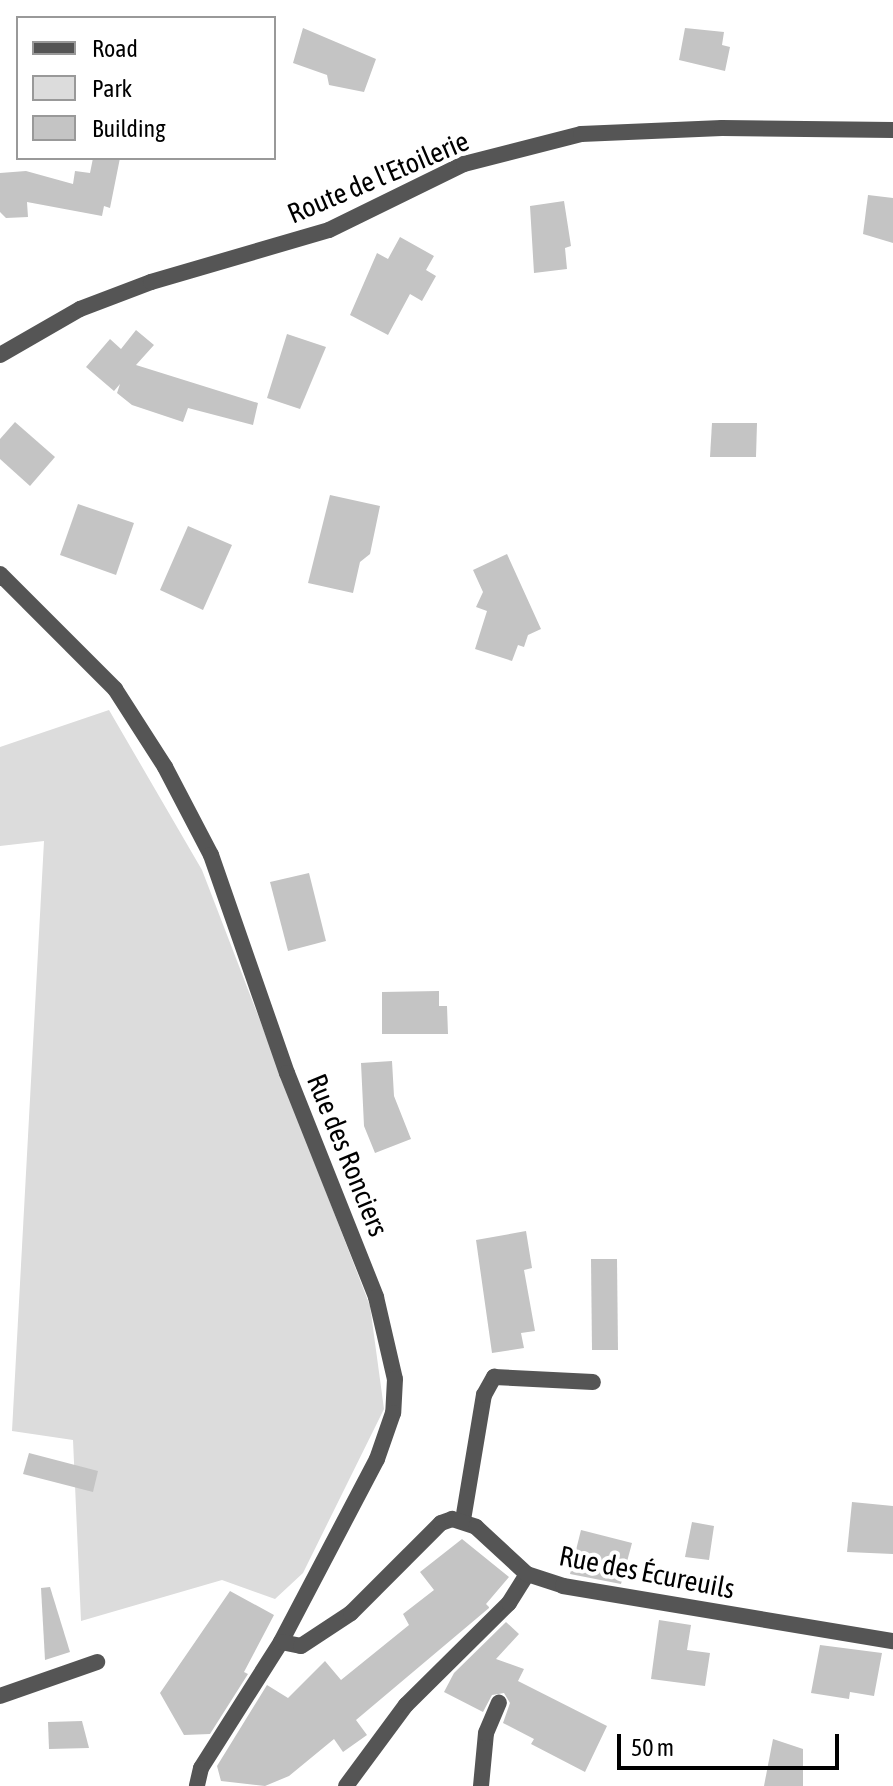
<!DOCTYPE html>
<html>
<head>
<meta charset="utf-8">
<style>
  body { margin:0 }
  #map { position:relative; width:893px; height:1786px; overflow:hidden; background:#fff; font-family:"Asap Condensed",sans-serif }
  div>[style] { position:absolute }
  .green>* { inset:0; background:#dcdcdc }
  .building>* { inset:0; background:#c4c4c4 }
  .service>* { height:16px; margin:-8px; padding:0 8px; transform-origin:8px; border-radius:8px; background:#555 }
  .minor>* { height:16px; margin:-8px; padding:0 8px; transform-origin:8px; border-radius:8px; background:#555 }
  .tertiary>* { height:16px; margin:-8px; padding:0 8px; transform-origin:8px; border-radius:8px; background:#555 }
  span { translate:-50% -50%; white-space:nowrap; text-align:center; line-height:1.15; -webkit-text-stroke:8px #fff; paint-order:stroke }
  .street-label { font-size:28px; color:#000 }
  .legend { position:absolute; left:16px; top:16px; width:260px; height:144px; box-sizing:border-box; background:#fff; border:2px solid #999; margin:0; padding:10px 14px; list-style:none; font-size:24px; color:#000 }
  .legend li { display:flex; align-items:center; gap:16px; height:40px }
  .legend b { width:40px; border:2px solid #999 }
  .scale { position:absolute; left:617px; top:1734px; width:222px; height:36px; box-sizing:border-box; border:4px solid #000; border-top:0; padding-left:10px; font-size:24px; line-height:28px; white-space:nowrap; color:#000; -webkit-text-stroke:6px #fff; paint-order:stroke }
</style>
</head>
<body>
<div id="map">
  <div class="green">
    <i style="clip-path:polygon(109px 710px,202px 870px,370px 1306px,384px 1409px,303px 1573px,275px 1599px,222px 1580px,81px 1621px,73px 1440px,12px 1431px,44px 841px,0 846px,0 747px)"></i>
  </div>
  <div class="building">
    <i style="clip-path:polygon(303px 28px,376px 59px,364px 92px,329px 85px,327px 75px,293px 63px)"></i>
    <i style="clip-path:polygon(685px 28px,724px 32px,722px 45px,730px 47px,725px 71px,679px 60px)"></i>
    <i style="clip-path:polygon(93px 158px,120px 158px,110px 208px,104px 206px,102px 216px,27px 202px,28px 217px,6px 218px,0 212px,0 173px,26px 171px,73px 184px,75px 171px,90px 173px)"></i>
    <i style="clip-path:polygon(868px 195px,893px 198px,893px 243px,863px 234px)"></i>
    <i style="clip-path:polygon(564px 201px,571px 246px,565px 248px,567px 269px,534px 273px,530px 206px)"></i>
    <i style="clip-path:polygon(400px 237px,434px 256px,426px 270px,436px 276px,422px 301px,410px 294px,388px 335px,350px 315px,377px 253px,388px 259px)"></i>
    <i style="clip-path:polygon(136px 330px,154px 345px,136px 365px,258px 403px,253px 425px,188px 408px,183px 422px,132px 405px,117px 393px,120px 384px,114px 391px,86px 367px,110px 339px,121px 349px)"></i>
    <i style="clip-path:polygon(287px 334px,326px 347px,300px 409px,267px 398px)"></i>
    <i style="clip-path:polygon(15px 422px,55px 457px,30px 486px,0 459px,0 439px)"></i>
    <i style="clip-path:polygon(712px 423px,757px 423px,756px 457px,710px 457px)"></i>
    <i style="clip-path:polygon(330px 495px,380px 506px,370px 554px,360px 562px,353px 593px,308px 583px)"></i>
    <i style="clip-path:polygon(78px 504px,134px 523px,116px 575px,60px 555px)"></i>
    <i style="clip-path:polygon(188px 526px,232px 545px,203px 610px,160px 590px)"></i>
    <i style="clip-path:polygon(507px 554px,541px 629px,528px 635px,524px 647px,518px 645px,512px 661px,475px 649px,487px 611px,476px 607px,483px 592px,473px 570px)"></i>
    <i style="clip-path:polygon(309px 873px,326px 941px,288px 951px,270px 882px)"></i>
    <i style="clip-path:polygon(439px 991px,439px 1006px,447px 1006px,448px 1034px,382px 1034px,382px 992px)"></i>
    <i style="clip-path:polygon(392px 1061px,394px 1096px,411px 1139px,375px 1153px,364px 1126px,361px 1063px)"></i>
    <i style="clip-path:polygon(526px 1231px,532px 1268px,524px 1270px,535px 1331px,521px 1333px,524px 1348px,492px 1353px,476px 1240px)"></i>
    <i style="clip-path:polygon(591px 1259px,617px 1259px,618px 1350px,592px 1350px)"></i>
    <i style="clip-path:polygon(29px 1453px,98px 1471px,93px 1492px,23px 1474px)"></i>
    <i style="clip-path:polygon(852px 1502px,893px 1506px,893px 1554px,847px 1552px)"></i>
    <i style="clip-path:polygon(692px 1522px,714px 1526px,709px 1560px,685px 1557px)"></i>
    <i style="clip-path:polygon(581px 1530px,632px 1543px,621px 1584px,570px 1574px)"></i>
    <i style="clip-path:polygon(462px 1539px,509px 1577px,486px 1604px,489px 1607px,489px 1608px,356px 1720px,367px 1735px,343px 1752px,334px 1739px,289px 1776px,265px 1786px,221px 1781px,217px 1766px,267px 1685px,288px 1698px,325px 1661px,341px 1680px,409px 1625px,403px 1614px,434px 1590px,420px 1572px)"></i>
    <i style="clip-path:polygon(50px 1587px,70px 1652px,45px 1660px,41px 1588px)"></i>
    <i style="clip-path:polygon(230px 1591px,274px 1615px,244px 1672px,248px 1674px,210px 1734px,184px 1735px,160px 1693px)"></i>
    <i style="clip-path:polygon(659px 1620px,691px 1625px,687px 1650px,710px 1653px,705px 1686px,651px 1679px)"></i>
    <i style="clip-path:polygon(506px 1622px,519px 1634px,496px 1659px,524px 1669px,518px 1681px,607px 1726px,585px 1772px,531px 1744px,534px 1739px,503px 1723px,510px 1703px,504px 1693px,492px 1695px,483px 1712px,444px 1692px,454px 1673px)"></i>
    <i style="clip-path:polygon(820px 1645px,882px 1653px,874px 1696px,850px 1692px,849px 1699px,811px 1693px)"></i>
    <i style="clip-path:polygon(82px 1721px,89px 1748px,49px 1749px,48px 1722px)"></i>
    <i style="clip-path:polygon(773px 1739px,803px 1749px,803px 1786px,764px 1786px)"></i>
  </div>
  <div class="service">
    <i style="left:463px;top:1520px;width:127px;rotate:-80.5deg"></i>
    <i style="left:484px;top:1395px;width:21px;rotate:-61deg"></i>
    <i style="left:494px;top:1377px;width:99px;rotate:2.9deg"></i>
    <i style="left:346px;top:1786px;width:101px;rotate:-53.5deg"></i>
    <i style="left:406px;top:1705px;width:145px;rotate:-44.7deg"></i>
    <i style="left:509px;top:1603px;width:34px;rotate:-58deg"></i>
    <i style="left:481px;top:1786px;width:53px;rotate:-84.6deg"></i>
    <i style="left:486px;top:1733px;width:33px;rotate:-67deg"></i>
  </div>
  <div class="minor">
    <i style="left:0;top:574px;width:163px;rotate:45deg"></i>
    <i style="left:115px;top:689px;width:93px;rotate:57.3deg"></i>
    <i style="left:165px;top:767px;width:99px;rotate:62.4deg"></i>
    <i style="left:211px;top:855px;width:231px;rotate:70.8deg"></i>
    <i style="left:287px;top:1073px;width:241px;rotate:68.3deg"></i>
    <i style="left:376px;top:1297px;width:84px;rotate:77deg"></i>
    <i style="left:395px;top:1379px;width:34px;rotate:93deg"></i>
    <i style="left:393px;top:1413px;width:49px;rotate:109.2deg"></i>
    <i style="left:377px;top:1459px;width:207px;rotate:117.7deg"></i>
    <i style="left:281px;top:1642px;width:149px;rotate:122.4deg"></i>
    <i style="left:201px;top:1768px;width:18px;rotate:103deg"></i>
    <i style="left:281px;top:1642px;width:20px;rotate:11deg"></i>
    <i style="left:301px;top:1646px;width:60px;rotate:-33.4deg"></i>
    <i style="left:351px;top:1613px;width:127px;rotate:-45deg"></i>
    <i style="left:441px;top:1523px;width:12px;rotate:-20deg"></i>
    <i style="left:452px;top:1519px;width:25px;rotate:18deg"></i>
    <i style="left:476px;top:1527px;width:69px;rotate:42.7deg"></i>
    <i style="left:527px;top:1574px;width:38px;rotate:18deg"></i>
    <i style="left:563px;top:1586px;width:335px;rotate:9.5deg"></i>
    <i style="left:0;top:1696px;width:103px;rotate:-19.3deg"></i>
  </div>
  <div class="tertiary">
    <i style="left:0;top:355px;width:92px;rotate:-29.9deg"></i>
    <i style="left:80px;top:309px;width:76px;rotate:-20.8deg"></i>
    <i style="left:151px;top:282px;width:185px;rotate:-16.3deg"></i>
    <i style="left:329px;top:230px;width:150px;rotate:-26.1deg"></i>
    <i style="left:464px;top:164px;width:121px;rotate:-14.4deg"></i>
    <i style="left:581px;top:134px;width:141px;rotate:-2.4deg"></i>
    <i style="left:722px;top:128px;width:171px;rotate:0.7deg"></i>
  </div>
  <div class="street-label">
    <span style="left:378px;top:177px;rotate:-23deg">Route de l'Etoilerie</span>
    <span style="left:348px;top:1155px;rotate:68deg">Rue des Ronciers</span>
    <span style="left:647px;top:1572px;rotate:11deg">Rue des Écureuils</span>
  </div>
  <ul class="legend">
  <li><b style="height:10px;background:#555"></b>Road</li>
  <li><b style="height:22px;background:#dcdcdc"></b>Park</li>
  <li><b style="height:22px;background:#c4c4c4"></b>Building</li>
  </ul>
  <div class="scale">50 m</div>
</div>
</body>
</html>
